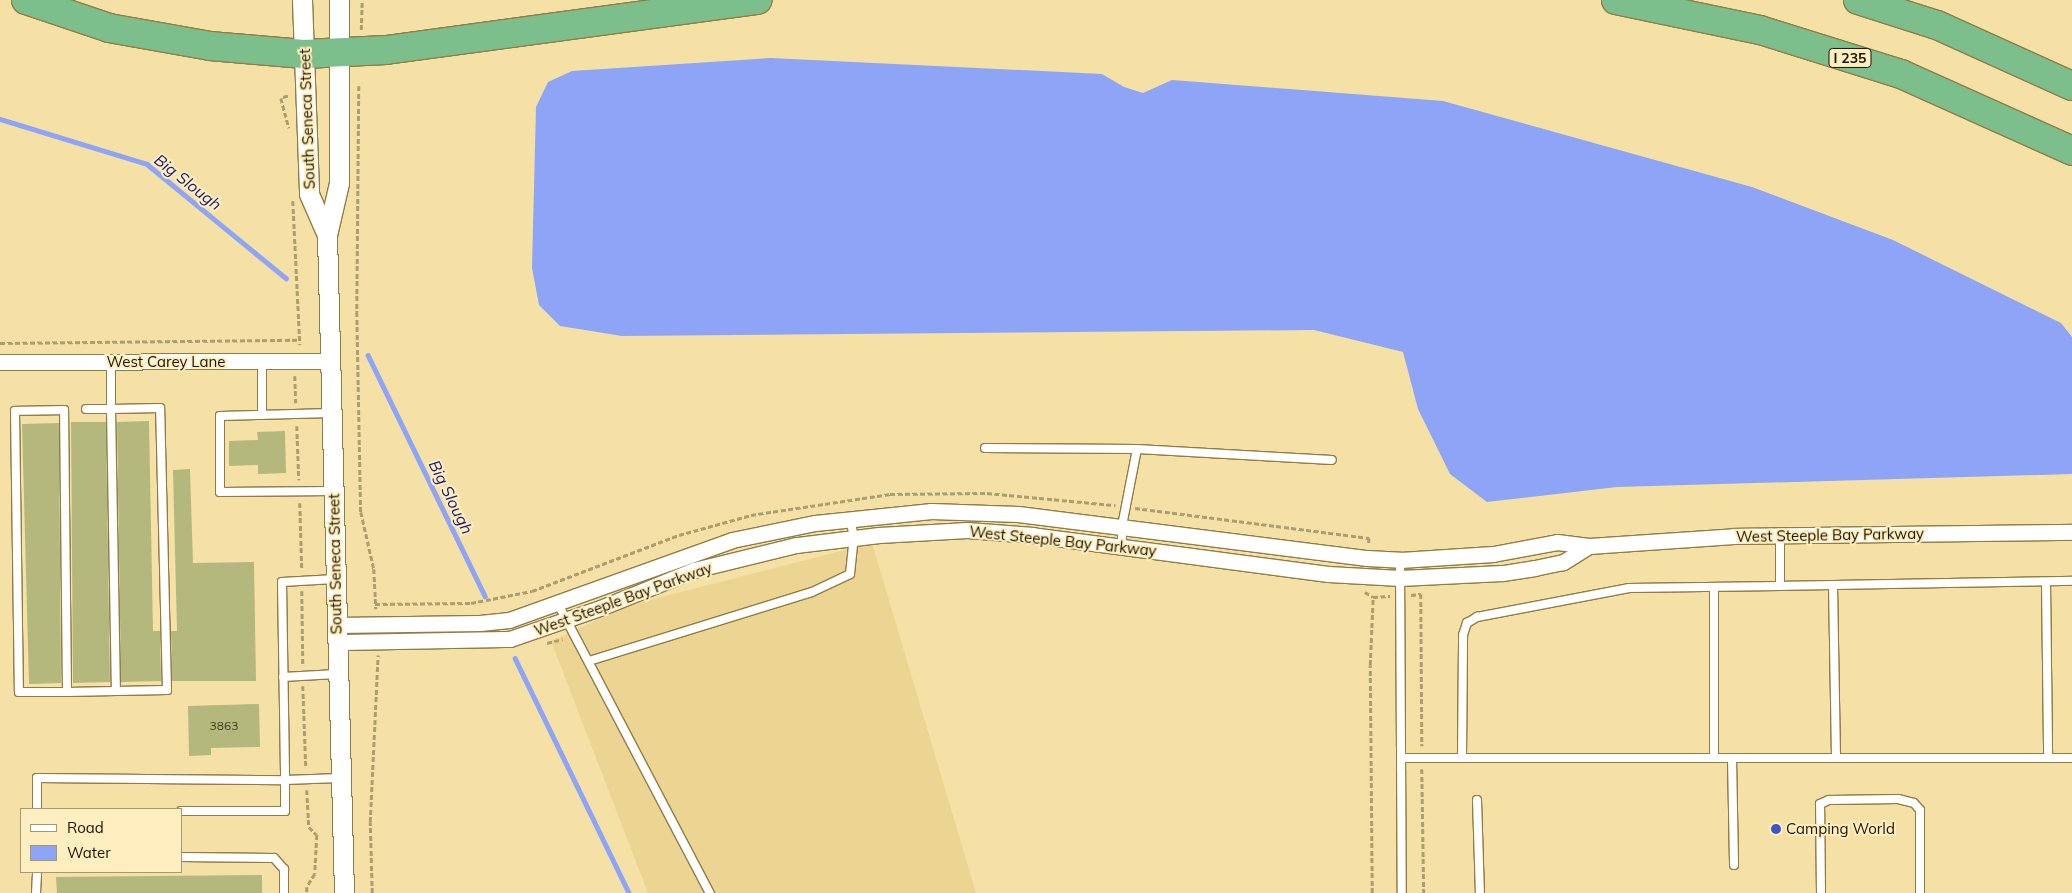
<!DOCTYPE html>
<html>
<head>
<meta charset="utf-8">
<style>
  body { margin:0 }
  #map { position:relative; width:2072px; height:893px; overflow:hidden; background:#f5e1a6; font-family:Mulish,sans-serif }
  div>[style] { position:absolute }
  .built>* { inset:0; background:#ecd593 }
  .water>* { inset:0; background:#8da4f7 }
  .stream>* { height:4.5px; margin:-2.25px; padding:0 2.25px; transform-origin:2.25px; border-radius:2.25px; background:#8da4f7 }
  .building>* { inset:0; background:#b4b87d }
  .path>* { height:2.5px; margin-top:-1.25px; transform-origin:0; background:repeating-linear-gradient(90deg,#ad9e70 0 5px,transparent 0 7.5px) }
  .roads { filter:drop-shadow(1px 0 #907d45) drop-shadow(-1px 0 #907d45) drop-shadow(0 1px #907d45) drop-shadow(0 -1px #907d45) }
  .service>* { height:8px; margin:-4px; padding:0 4px; transform-origin:4px; border-radius:4px; background:#fff }
  .minor>* { height:15px; margin:-7.5px; padding:0 7.5px; transform-origin:7.5px; border-radius:7.5px; background:#fff }
  .tertiary>* { height:19px; margin:-9.5px; padding:0 9.5px; transform-origin:9.5px; border-radius:9.5px; background:#fff }
  .motorway>* { height:28px; margin:-14px; padding:0 14px; transform-origin:14px; border-radius:14px; background:#7cbf8c }
  .dots>* { width:14px; height:14px; translate:-50% -50%; box-sizing:border-box; border:2px solid #ffeebf; border-radius:50% }
  span { translate:-50% -50%; white-space:nowrap; text-align:center; line-height:1.15; -webkit-text-stroke:4px #ffeebf; paint-order:stroke }
  .number-label { font-size:12px; color:#413d1f }
  .number-label span { -webkit-text-stroke-width:0 }
  .shield-label span { padding:1px 4px; background:#ffeebf; border:1px solid; border-radius:4px; -webkit-text-stroke-width:0 }
  .shield-label { font-size:14px; color:#1b1400; font-weight:700 }
  .street-label { font-size:15px; color:#1b1400 }
  .poi-label { font-size:15px; color:#1b1400 }
  .left { translate:0 -50%; text-align:left }
  .water-label { font-size:16px; color:#161775; font-style:italic }
  .legend { position:absolute; left:20px; top:808px; width:162px; height:65px; box-sizing:border-box; background:#ffeebf; border:1px solid #a49773; margin:0; padding:6px 9px; list-style:none; font-size:15px; color:#1b1400 }
  .legend li { display:flex; align-items:center; gap:10px; height:25px }
  .legend b { width:25px; border:1px solid #a49773 }
</style>
</head>
<body>
<div id="map">
  <div class="built">
    <i style="clip-path:polygon(872px 543px,976px 893px,648px 893px,551px 641px,630px 605px)"></i>
  </div>
  <div class="water">
    <i style="clip-path:polygon(771px 58px,1102px 74px,1124px 87px,1143px 93px,1172px 80px,1443px 101px,1752px 187px,1893px 240px,2061px 323px,2072px 337px,2072px 474px,1617px 487px,1487px 502px,1450px 474px,1418px 409px,1403px 352px,1314px 330px,622px 336px,560px 326px,539px 305px,532px 268px,536px 107px,548px 82px,572px 71px)"></i>
  </div>
  <div class="stream">
    <i style="left:0;top:119px;width:154px;rotate:17deg"></i>
    <i style="left:147px;top:164px;width:180px;rotate:39.4deg"></i>
    <i style="left:368px;top:355px;width:268px;rotate:64.1deg"></i>
    <i style="left:515px;top:658px;width:261px;rotate:64.1deg"></i>
  </div>
  <div class="building">
    <i style="clip-path:polygon(149px 421px,153px 631px,160px 631px,161px 681px,121px 682px,117px 422px)"></i>
    <i style="clip-path:polygon(71px 422px,106px 422px,110px 682px,73px 683px)"></i>
    <i style="clip-path:polygon(59px 423px,61px 683px,29px 684px,22px 424px)"></i>
    <i style="clip-path:polygon(285px 431px,286px 473px,258px 474px,258px 465px,229px 466px,229px 441px,258px 440px,257px 432px)"></i>
    <i style="clip-path:polygon(190px 469px,193px 563px,254px 562px,256px 681px,172px 681px,171px 631px,177px 631px,173px 470px)"></i>
    <i style="clip-path:polygon(259px 704px,260px 747px,211px 748px,211px 755px,189px 756px,188px 706px)"></i>
    <i style="clip-path:polygon(262px 875px,262px 893px,57px 893px,56px 877px)"></i>
  </div>
  <div class="path">
    <i style="left:361px;top:30px;width:30px;rotate:-88deg"></i>
    <i style="left:359px;top:86px;width:226px;rotate:90.5deg"></i>
    <i style="left:357px;top:312px;width:200px;rotate:88.9deg"></i>
    <i style="left:361px;top:512px;width:58px;rotate:77.2deg"></i>
    <i style="left:374px;top:569px;width:40px;rotate:87.1deg"></i>
    <i style="left:288px;top:96px;width:7px;rotate:164deg"></i>
    <i style="left:281px;top:98px;width:31px;rotate:75deg"></i>
    <i style="left:293px;top:201px;width:144px;rotate:87.2deg"></i>
    <i style="left:0;top:343px;width:300px;rotate:-0.6deg"></i>
    <i style="left:295px;top:376px;width:27px;rotate:88deg"></i>
    <i style="left:297px;top:426px;width:54px;rotate:87.9deg"></i>
    <i style="left:300px;top:503px;width:67px;rotate:88.3deg"></i>
    <i style="left:1135px;top:508px;width:236px;rotate:7.3deg"></i>
    <i style="left:1369px;top:538px;width:6px;rotate:90deg"></i>
    <i style="left:302px;top:591px;width:74px;rotate:89.2deg"></i>
    <i style="left:1365px;top:592px;width:9px;rotate:32deg"></i>
    <i style="left:1373px;top:597px;width:17px;rotate:-3deg"></i>
    <i style="left:1411px;top:595px;width:10px;rotate:-6deg"></i>
    <i style="left:1421px;top:594px;width:152px;rotate:89.6deg"></i>
    <i style="left:375px;top:604px;width:96px;rotate:-0.6deg"></i>
    <i style="left:471px;top:603px;width:62px;rotate:-11.1deg"></i>
    <i style="left:532px;top:591px;width:157px;rotate:-20.9deg"></i>
    <i style="left:679px;top:535px;width:75px;rotate:-15.5deg"></i>
    <i style="left:751px;top:515px;width:141px;rotate:-8.6deg"></i>
    <i style="left:890px;top:494px;width:97px;rotate:-0.6deg"></i>
    <i style="left:987px;top:493px;width:129px;rotate:5.4deg"></i>
    <i style="left:547px;top:643px;width:16px;rotate:-14deg"></i>
    <i style="left:303px;top:686px;width:81px;rotate:87.9deg"></i>
    <i style="left:1422px;top:769px;width:124px;rotate:89.1deg"></i>
    <i style="left:307px;top:790px;width:37px;rotate:87deg"></i>
    <i style="left:309px;top:827px;width:11px;rotate:45deg"></i>
    <i style="left:317px;top:835px;width:39px;rotate:93deg"></i>
    <i style="left:315px;top:874px;width:15px;rotate:122deg"></i>
    <i style="left:307px;top:887px;width:6px;rotate:90deg"></i>
    <i style="left:372px;top:893px;width:71px;rotate:-91.6deg"></i>
    <i style="left:370px;top:822px;width:167px;rotate:-87.3deg"></i>
    <i style="left:1372px;top:893px;width:228px;rotate:-90.5deg"></i>
    <i style="left:1370px;top:665px;width:68px;rotate:-87.5deg"></i>
  </div>
  <div class="roads">
    <div class="service">
      <i style="left:262px;top:361px;width:54px;rotate:90deg"></i>
      <i style="left:86px;top:409px;width:25px"></i>
      <i style="left:111px;top:409px;width:282px;rotate:89deg"></i>
      <i style="left:331px;top:413px;width:111px;rotate:178.5deg"></i>
      <i style="left:220px;top:416px;width:76px;rotate:90deg"></i>
      <i style="left:220px;top:492px;width:114px;rotate:-0.5deg"></i>
      <i style="left:985px;top:448px;width:152px;rotate:0.4deg"></i>
      <i style="left:1137px;top:449px;width:195px;rotate:3.2deg"></i>
      <i style="left:1122px;top:546px;width:20px;rotate:-90deg"></i>
      <i style="left:1122px;top:526px;width:78px;rotate:-79deg"></i>
      <i style="left:1400px;top:560px;width:333px;rotate:89.7deg"></i>
      <i style="left:335px;top:579px;width:53px;rotate:176.8deg"></i>
      <i style="left:282px;top:582px;width:198px;rotate:89.1deg"></i>
      <i style="left:285px;top:780px;width:55px;rotate:-2.1deg"></i>
      <i style="left:2046px;top:582px;width:176px;rotate:89.3deg"></i>
      <i style="left:1833px;top:585px;width:173px;rotate:89deg"></i>
      <i style="left:1780px;top:586px;width:292px;rotate:-1deg"></i>
      <i style="left:558px;top:604px;width:327px;rotate:62.3deg"></i>
      <i style="left:589px;top:661px;width:233px;rotate:-17.2deg"></i>
      <i style="left:812px;top:592px;width:42px;rotate:-25.3deg"></i>
      <i style="left:850px;top:574px;width:36px;rotate:-84deg"></i>
      <i style="left:854px;top:538px;width:20px;rotate:-101deg"></i>
      <i style="left:283px;top:677px;width:54px;rotate:-3.2deg"></i>
      <i style="left:67px;top:692px;width:282px;rotate:-90.6deg"></i>
      <i style="left:64px;top:410px;width:49px;rotate:178.8deg"></i>
      <i style="left:15px;top:411px;width:281px;rotate:89.2deg"></i>
      <i style="left:19px;top:692px;width:48px"></i>
      <i style="left:67px;top:692px;width:49px;rotate:-1.2deg"></i>
      <i style="left:116px;top:691px;width:51px;rotate:-1.1deg"></i>
      <i style="left:167px;top:690px;width:282px;rotate:-91.4deg"></i>
      <i style="left:160px;top:408px;width:49px;rotate:178.8deg"></i>
      <i style="left:111px;top:409px;width:47px;rotate:-90deg"></i>
      <i style="left:1401px;top:758px;width:671px"></i>
      <i style="left:1462px;top:758px;width:123px;rotate:-89.5deg"></i>
      <i style="left:1463px;top:635px;width:13px;rotate:-72deg"></i>
      <i style="left:1467px;top:623px;width:12px;rotate:-31deg"></i>
      <i style="left:1477px;top:617px;width:155px;rotate:-10.8deg"></i>
      <i style="left:1629px;top:588px;width:151px;rotate:-0.8deg"></i>
      <i style="left:1780px;top:586px;width:50px;rotate:-90deg"></i>
      <i style="left:1714px;top:758px;width:171px;rotate:-90deg"></i>
      <i style="left:1732px;top:758px;width:107px;rotate:88.9deg"></i>
      <i style="left:1477px;top:800px;width:93px;rotate:88.2deg"></i>
      <i style="left:37px;top:809px;width:31px;rotate:-90deg"></i>
      <i style="left:37px;top:778px;width:248px;rotate:0.5deg"></i>
      <i style="left:285px;top:780px;width:31px;rotate:90deg"></i>
      <i style="left:285px;top:811px;width:104px;rotate:180deg"></i>
      <i style="left:181px;top:857px;width:93px;rotate:0.6deg"></i>
      <i style="left:274px;top:858px;width:15px;rotate:48deg"></i>
      <i style="left:284px;top:869px;width:24px;rotate:90deg"></i>
      <i style="left:36px;top:893px;width:21px;rotate:-87deg"></i>
      <i style="left:1821px;top:893px;width:89px;rotate:-90.6deg"></i>
      <i style="left:1820px;top:804px;width:10px;rotate:-24deg"></i>
      <i style="left:1829px;top:800px;width:69px;rotate:-0.8deg"></i>
      <i style="left:1898px;top:799px;width:16px;rotate:14deg"></i>
      <i style="left:1914px;top:803px;width:9px;rotate:49deg"></i>
      <i style="left:1920px;top:810px;width:83px;rotate:90deg"></i>
    </div>
    <div class="minor">
      <i style="left:0;top:362px;width:331px;rotate:-0.2deg"></i>
      <i style="left:1589px;top:546px;width:145px;rotate:-3.9deg"></i>
      <i style="left:1734px;top:536px;width:338px;rotate:-0.7deg"></i>
      <i style="left:336px;top:625px;width:144px;rotate:-0.8deg"></i>
      <i style="left:480px;top:623px;width:29px;rotate:-6deg"></i>
      <i style="left:509px;top:620px;width:237px;rotate:-19.7deg"></i>
      <i style="left:732px;top:540px;width:85px;rotate:-11.6deg"></i>
      <i style="left:815px;top:523px;width:117px;rotate:-5.9deg"></i>
      <i style="left:931px;top:511px;width:87px;rotate:2deg"></i>
      <i style="left:1018px;top:514px;width:352px;rotate:7.2deg"></i>
      <i style="left:1367px;top:558px;width:33px;rotate:3deg"></i>
      <i style="left:1400px;top:560px;width:93px;rotate:-3.7deg"></i>
      <i style="left:1493px;top:554px;width:65px;rotate:-10.6deg"></i>
      <i style="left:1557px;top:542px;width:32px;rotate:7deg"></i>
      <i style="left:1589px;top:546px;width:31px;rotate:148deg"></i>
      <i style="left:1563px;top:562px;width:29px;rotate:168deg"></i>
      <i style="left:1535px;top:568px;width:33px;rotate:171deg"></i>
      <i style="left:1502px;top:573px;width:102px;rotate:177.2deg"></i>
      <i style="left:1400px;top:578px;width:72px;rotate:-176.8deg"></i>
      <i style="left:1328px;top:574px;width:298px;rotate:-172.5deg"></i>
      <i style="left:1033px;top:535px;width:66px;rotate:-175.7deg"></i>
      <i style="left:967px;top:530px;width:88px;rotate:176.7deg"></i>
      <i style="left:879px;top:535px;width:84px;rotate:173.1deg"></i>
      <i style="left:796px;top:545px;width:105px;rotate:166.2deg"></i>
      <i style="left:694px;top:570px;width:101px;rotate:158deg"></i>
      <i style="left:600px;top:608px;width:95px;rotate:161deg"></i>
      <i style="left:510px;top:639px;width:173px;rotate:179deg"></i>
    </div>
    <div class="tertiary">
      <i style="left:302px;top:0;width:194px;rotate:87.9deg"></i>
      <i style="left:309px;top:194px;width:45px;rotate:66.3deg"></i>
      <i style="left:339px;top:0;width:183px;rotate:90deg"></i>
      <i style="left:339px;top:183px;width:53px;rotate:103deg"></i>
      <i style="left:327px;top:235px;width:658px;rotate:88.52deg"></i>
    </div>
    <div class="motorway">
      <i style="left:26px;top:0;width:88px;rotate:18.6deg"></i>
      <i style="left:109px;top:28px;width:103px;rotate:10.1deg"></i>
      <i style="left:210px;top:46px;width:94px;rotate:4.9deg"></i>
      <i style="left:304px;top:54px;width:82px;rotate:-2.8deg"></i>
      <i style="left:386px;top:50px;width:375px;rotate:-7.7deg"></i>
      <i style="left:1616px;top:0;width:147px;rotate:11.8deg"></i>
      <i style="left:1760px;top:30px;width:148px;rotate:17.3deg"></i>
      <i style="left:1901px;top:74px;width:188px;rotate:24.2deg"></i>
      <i style="left:1858px;top:0;width:83px;rotate:17.6deg"></i>
      <i style="left:1937px;top:25px;width:148px;rotate:24.3deg"></i>
    </div>
  </div>
  <div class="dots">
    <i style="left:1776px;top:829px;background:#4053c7"></i>
  </div>
  <div class="number-label">
    <span style="left:224px;top:726px">3863</span>
  </div>
  <div class="shield-label">
    <span style="left:1850px;top:58px">I 235</span>
  </div>
  <div class="street-label">
    <span style="left:307px;top:119px;rotate:-92deg">South Seneca Street</span>
    <span style="left:166px;top:362px">West Carey Lane</span>
    <span style="left:1830px;top:535px;rotate:-1deg">West Steeple Bay Parkway</span>
    <span style="left:1063px;top:541px;rotate:6deg">West Steeple Bay Parkway</span>
    <span style="left:335px;top:564px;rotate:-91deg">South Seneca Street</span>
    <span style="left:623px;top:599px;rotate:-20deg">West Steeple Bay Parkway</span>
  </div>
  <div class="poi-label">
    <span class="left" style="left:1786px;top:829px">Camping World</span>
  </div>
  <div class="water-label">
    <span style="left:188px;top:182px;rotate:38deg">Big Slough</span>
    <span style="left:451px;top:497px;rotate:64deg">Big Slough</span>
  </div>
  <ul class="legend">
  <li><b style="height:6px;background:#fff"></b>Road</li>
  <li><b style="height:14px;background:#8da4f7"></b>Water</li>
  </ul>
</div>
</body>
</html>
